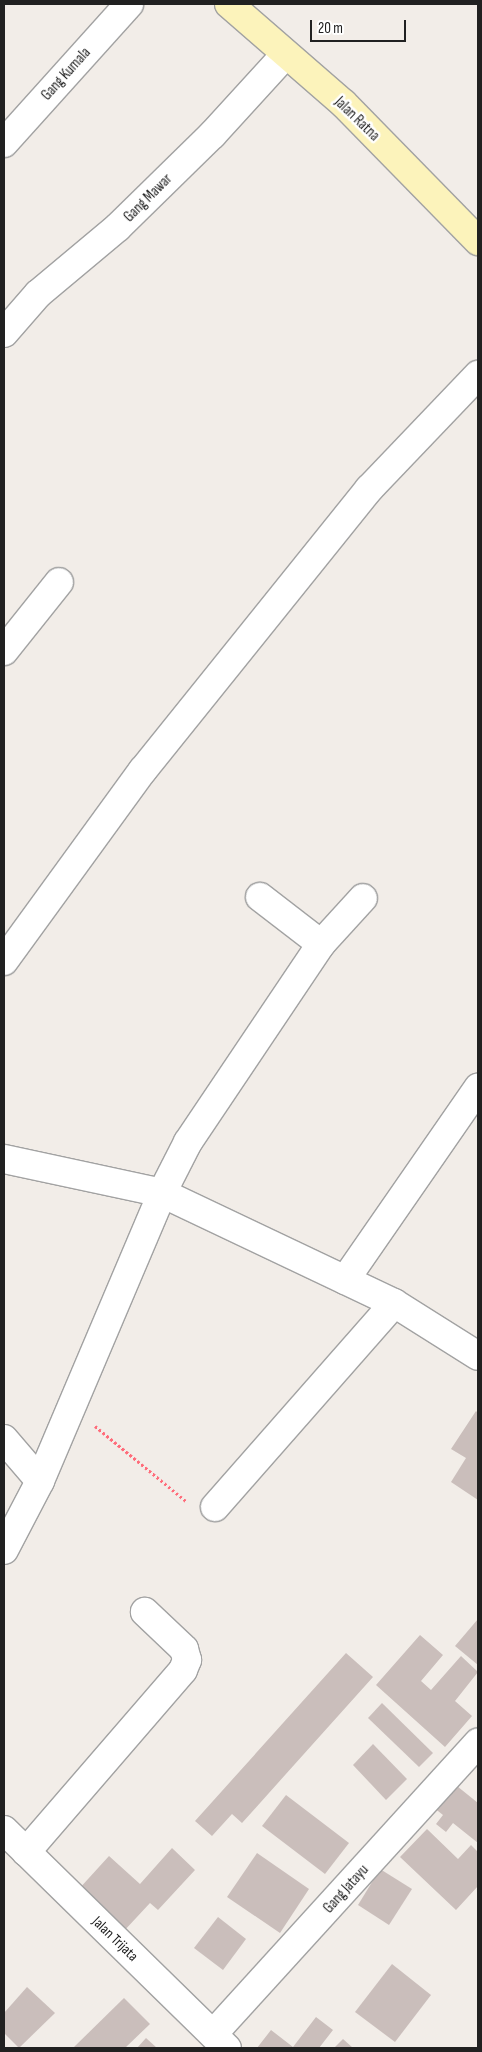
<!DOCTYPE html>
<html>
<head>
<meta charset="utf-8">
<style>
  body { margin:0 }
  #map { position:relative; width:482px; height:2052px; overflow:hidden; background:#f2ede8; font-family:"Sofia Sans Condensed",sans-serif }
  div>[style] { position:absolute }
  .building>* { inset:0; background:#cabebb }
  .path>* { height:3px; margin-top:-1.5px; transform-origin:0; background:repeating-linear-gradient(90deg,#ff6c7a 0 2.5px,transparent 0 5px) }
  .roads { filter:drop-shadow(1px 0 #a2a2a2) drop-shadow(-1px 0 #a2a2a2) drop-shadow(0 1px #a2a2a2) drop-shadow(0 -1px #a2a2a2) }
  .street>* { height:28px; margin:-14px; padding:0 14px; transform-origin:14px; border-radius:14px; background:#fff }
  .secondary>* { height:28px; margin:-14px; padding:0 14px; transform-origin:14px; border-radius:14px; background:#fcf3bb }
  span { translate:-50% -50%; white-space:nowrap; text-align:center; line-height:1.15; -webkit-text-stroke:5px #fff; paint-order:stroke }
  .street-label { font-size:15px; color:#212121 }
  .frame { position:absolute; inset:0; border:5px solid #212121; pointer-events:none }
  .scale { position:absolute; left:310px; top:20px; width:96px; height:22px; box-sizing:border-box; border:2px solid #212121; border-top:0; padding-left:6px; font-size:15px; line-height:18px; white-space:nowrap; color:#212121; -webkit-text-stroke:4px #fff; paint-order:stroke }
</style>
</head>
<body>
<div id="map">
  <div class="building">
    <i style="clip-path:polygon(476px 1411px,478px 1413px,478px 1500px,451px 1482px,466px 1458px,451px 1449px)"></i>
    <i style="clip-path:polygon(478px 1619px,478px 1665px,455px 1646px)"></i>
    <i style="clip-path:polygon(420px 1635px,443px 1655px,421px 1681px,431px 1690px,461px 1656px,478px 1672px,455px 1701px,472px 1716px,445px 1747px,376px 1685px)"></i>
    <i style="clip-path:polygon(346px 1653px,373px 1677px,242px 1823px,232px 1814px,212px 1836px,195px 1821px)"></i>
    <i style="clip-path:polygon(382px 1703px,433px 1753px,419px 1767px,368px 1718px)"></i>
    <i style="clip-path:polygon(373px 1744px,407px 1779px,386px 1800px,353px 1765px)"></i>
    <i style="clip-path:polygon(452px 1782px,478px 1803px,478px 1843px,453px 1823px,446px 1832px,436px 1824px,443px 1815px,433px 1807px)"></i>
    <i style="clip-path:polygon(286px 1795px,349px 1843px,325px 1874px,262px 1826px)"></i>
    <i style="clip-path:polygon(427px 1829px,458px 1859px,471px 1845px,478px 1852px,478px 1886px,456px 1910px,400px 1857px)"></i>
    <i style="clip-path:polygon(172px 1848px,195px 1870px,158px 1910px,150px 1903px,123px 1932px,78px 1890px,109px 1856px,140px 1884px)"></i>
    <i style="clip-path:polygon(257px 1853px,309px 1889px,280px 1933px,227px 1897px)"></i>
    <i style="clip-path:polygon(380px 1869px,412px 1889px,389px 1925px,358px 1905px)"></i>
    <i style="clip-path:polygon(218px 1917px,246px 1939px,223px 1970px,194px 1948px)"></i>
    <i style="clip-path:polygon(392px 1964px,431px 1995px,395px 2042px,355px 2012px)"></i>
    <i style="clip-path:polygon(27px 1987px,55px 2013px,19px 2048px,4px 2033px,4px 2013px)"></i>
    <i style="clip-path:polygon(124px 1998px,150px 2024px,125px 2048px,73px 2048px)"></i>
    <i style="clip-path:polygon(316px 2017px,333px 2030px,319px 2048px,257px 2048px,271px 2030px,293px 2047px)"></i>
    <i style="clip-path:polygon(146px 2038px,157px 2048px,137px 2048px)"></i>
    <i style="clip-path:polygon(343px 2039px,353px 2048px,334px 2048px)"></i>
  </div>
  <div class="path">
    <i style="left:95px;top:1426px;width:118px;rotate:39.5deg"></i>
  </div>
  <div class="roads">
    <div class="street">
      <i style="left:4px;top:143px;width:187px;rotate:-48deg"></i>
      <i style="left:4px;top:333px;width:52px;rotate:-48.9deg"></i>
      <i style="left:38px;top:294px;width:104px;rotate:-39.9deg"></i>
      <i style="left:118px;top:227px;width:132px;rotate:-44.4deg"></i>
      <i style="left:212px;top:135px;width:108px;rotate:-47.6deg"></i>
      <i style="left:4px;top:651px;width:88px;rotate:-51.4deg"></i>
      <i style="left:260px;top:897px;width:77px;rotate:37.6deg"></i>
      <i style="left:4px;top:961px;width:236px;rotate:-54deg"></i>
      <i style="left:143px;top:770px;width:361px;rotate:-51.2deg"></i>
      <i style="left:369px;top:489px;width:158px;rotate:-46.3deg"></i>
      <i style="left:4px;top:1159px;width:162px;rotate:12.1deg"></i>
      <i style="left:162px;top:1193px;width:257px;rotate:25.4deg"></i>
      <i style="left:394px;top:1303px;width:99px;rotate:32.2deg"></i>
      <i style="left:345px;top:1280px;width:234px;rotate:-55.3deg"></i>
      <i style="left:4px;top:1439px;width:55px;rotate:49.4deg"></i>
      <i style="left:215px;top:1507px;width:271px;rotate:-48.7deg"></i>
      <i style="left:4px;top:1550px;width:78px;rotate:-62.4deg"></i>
      <i style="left:40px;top:1481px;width:313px;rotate:-67deg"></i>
      <i style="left:162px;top:1193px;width:57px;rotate:-63deg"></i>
      <i style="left:188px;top:1142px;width:239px;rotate:-56.1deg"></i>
      <i style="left:321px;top:944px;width:62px;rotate:-47.6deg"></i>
      <i style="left:4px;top:1830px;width:312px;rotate:44.4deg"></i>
      <i style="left:26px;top:1852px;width:240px;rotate:-49.2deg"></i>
      <i style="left:183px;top:1670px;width:11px;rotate:-68deg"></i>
      <i style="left:187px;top:1660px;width:11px;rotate:-105deg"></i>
      <i style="left:184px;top:1649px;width:54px;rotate:-136.5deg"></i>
      <i style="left:213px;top:2034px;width:394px;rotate:-47.7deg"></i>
    </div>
    <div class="secondary">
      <i style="left:229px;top:4px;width:152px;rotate:41deg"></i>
      <i style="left:344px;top:104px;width:192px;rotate:45.6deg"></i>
    </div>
  </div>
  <div class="street-label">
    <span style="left:66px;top:74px;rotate:-48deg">Gang Kumala</span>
    <span style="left:357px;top:119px;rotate:44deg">Jalan Ratna</span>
    <span style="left:148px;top:198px;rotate:-45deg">Gang Mawar</span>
    <span style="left:346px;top:1889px;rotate:-48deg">Gang Jatayu</span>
    <span style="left:115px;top:1939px;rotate:44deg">Jalan Trijata</span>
  </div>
  <div class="frame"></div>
  <div class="scale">20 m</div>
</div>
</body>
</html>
